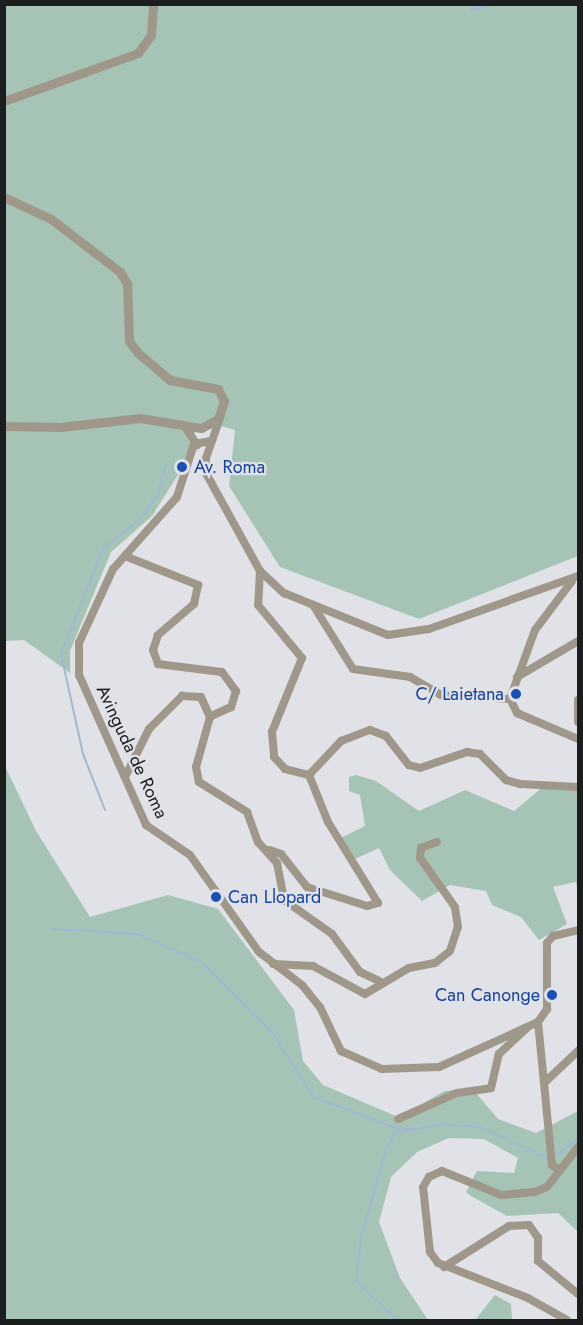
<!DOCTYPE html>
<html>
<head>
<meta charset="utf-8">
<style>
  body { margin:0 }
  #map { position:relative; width:583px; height:1325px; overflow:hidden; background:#e0e2e7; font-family:Jost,sans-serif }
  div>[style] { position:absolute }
  .green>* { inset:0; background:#a5c4b5 }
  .stream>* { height:2px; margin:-1px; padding:0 1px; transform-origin:1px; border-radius:1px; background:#9fb8d4 }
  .minor>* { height:8px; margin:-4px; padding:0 4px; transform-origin:4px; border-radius:4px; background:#9f9789 }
  .tertiary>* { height:9px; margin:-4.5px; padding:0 4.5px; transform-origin:4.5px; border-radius:4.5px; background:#9f9789 }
  .dots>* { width:16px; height:16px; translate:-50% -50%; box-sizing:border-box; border:3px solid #e0e2e7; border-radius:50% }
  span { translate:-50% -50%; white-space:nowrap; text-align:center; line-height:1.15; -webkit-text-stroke:4.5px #e0e2e7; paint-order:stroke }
  .transit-label { font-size:18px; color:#164399 }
  .left { translate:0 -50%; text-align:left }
  .right { translate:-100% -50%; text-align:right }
  .street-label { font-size:18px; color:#1c1d1f }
  .frame { position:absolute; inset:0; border:6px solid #1c1d1f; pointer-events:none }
</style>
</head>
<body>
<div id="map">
  <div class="green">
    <i style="clip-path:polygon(5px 5px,578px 5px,578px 556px,419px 619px,280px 567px,229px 486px,235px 430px,207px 422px,198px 424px,181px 470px,152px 516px,111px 552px,70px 651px,70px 673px,24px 640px,5px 641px)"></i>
    <i style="clip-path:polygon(4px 764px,36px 831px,90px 917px,168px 895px,218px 909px,294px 1010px,303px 1061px,323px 1085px,398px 1117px,445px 1091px,464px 1089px,476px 1093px,498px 1119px,536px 1133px,578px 1111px,578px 1232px,558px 1213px,507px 1216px,471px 1196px,466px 1192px,477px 1171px,514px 1173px,518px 1158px,484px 1139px,449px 1138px,417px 1152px,391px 1177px,379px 1222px,400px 1278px,428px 1320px,5px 1320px)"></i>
    <i style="clip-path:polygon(356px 775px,376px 781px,419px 811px,465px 790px,514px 811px,544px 786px,578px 791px,578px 889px,576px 882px,553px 887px,567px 924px,539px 940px,521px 917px,492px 905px,486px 891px,450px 885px,422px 901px,390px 870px,379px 848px,355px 859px,341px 838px,365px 826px,360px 795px,349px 791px,349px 777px)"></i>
    <i style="clip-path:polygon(495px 1295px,511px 1304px,512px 1320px,475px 1320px)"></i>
  </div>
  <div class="stream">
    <i style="left:471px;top:10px;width:27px;rotate:-13deg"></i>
    <i style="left:105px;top:810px;width:60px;rotate:-111.4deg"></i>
    <i style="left:83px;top:754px;width:102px;rotate:-102.4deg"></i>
    <i style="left:61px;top:654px;width:113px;rotate:-68.2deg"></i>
    <i style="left:103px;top:549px;width:49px;rotate:-39.2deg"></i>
    <i style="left:141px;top:518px;width:29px;rotate:-55deg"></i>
    <i style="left:158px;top:494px;width:30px;rotate:-75deg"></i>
    <i style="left:51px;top:929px;width:87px;rotate:3.3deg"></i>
    <i style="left:138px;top:934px;width:69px;rotate:24deg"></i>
    <i style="left:201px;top:962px;width:103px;rotate:45deg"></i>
    <i style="left:274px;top:1035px;width:74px;rotate:57.2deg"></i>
    <i style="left:314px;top:1097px;width:88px;rotate:20.7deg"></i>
    <i style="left:396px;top:1128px;width:16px;rotate:4deg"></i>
    <i style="left:397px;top:1320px;width:57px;rotate:-136.4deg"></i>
    <i style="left:356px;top:1281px;width:43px;rotate:-83.4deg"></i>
    <i style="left:361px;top:1238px;width:95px;rotate:-74.1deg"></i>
    <i style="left:387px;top:1147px;width:17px;rotate:-57deg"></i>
    <i style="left:396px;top:1133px;width:48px;rotate:-10.8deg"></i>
    <i style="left:443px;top:1124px;width:36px;rotate:5deg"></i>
    <i style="left:479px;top:1127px;width:73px;rotate:24.1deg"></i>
    <i style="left:546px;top:1157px;width:17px;rotate:-17deg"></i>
    <i style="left:562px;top:1152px;width:22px;rotate:-43deg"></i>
  </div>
  <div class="minor">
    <i style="left:221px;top:415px;width:46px;rotate:109.2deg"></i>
    <i style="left:206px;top:458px;width:17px;rotate:87deg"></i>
    <i style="left:207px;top:475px;width:110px;rotate:61.1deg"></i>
    <i style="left:260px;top:571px;width:33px;rotate:43deg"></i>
    <i style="left:284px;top:593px;width:112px;rotate:22deg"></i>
    <i style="left:388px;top:635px;width:41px;rotate:-8.3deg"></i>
    <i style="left:429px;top:629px;width:158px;rotate:-19.6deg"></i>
    <i style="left:185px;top:427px;width:22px;rotate:56deg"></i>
    <i style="left:211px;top:441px;width:17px;rotate:170deg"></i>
    <i style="left:194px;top:444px;width:56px;rotate:107.8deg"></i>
    <i style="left:177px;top:497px;width:96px;rotate:131.6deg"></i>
    <i style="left:113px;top:569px;width:81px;rotate:114.7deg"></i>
    <i style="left:79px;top:643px;width:32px;rotate:90deg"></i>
    <i style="left:79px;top:675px;width:164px;rotate:65.9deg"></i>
    <i style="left:146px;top:825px;width:53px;rotate:34.3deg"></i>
    <i style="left:190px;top:855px;width:119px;rotate:54.6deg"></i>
    <i style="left:259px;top:952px;width:54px;rotate:37.5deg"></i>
    <i style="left:302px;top:985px;width:28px;rotate:51deg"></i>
    <i style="left:320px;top:1007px;width:49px;rotate:64.5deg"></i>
    <i style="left:341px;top:1051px;width:45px;rotate:23.7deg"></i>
    <i style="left:382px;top:1069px;width:57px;rotate:-2deg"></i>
    <i style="left:439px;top:1067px;width:109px;rotate:-24.4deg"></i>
    <i style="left:538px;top:1022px;width:16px;rotate:-55deg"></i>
    <i style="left:547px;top:1009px;width:66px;rotate:-90deg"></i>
    <i style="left:547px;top:943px;width:9px;rotate:-49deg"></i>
    <i style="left:553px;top:936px;width:26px;rotate:-13deg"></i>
    <i style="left:125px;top:556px;width:79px;rotate:21.7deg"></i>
    <i style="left:198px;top:585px;width:19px;rotate:102deg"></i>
    <i style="left:194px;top:604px;width:48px;rotate:139.3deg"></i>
    <i style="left:158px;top:635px;width:16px;rotate:108deg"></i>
    <i style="left:153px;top:650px;width:15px;rotate:70deg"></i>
    <i style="left:158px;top:664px;width:64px;rotate:7.1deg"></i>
    <i style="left:222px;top:672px;width:24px;rotate:54deg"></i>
    <i style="left:236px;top:691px;width:17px;rotate:107deg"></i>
    <i style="left:231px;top:707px;width:23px;rotate:155deg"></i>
    <i style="left:210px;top:717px;width:52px;rotate:105.6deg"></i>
    <i style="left:196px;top:767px;width:15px;rotate:79deg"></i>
    <i style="left:199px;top:782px;width:57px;rotate:32deg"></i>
    <i style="left:247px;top:812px;width:32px;rotate:70deg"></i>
    <i style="left:258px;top:842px;width:28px;rotate:48deg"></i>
    <i style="left:277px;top:863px;width:38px;rotate:79deg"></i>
    <i style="left:284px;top:900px;width:59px;rotate:35.3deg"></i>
    <i style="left:332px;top:934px;width:47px;rotate:53.6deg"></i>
    <i style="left:360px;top:972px;width:21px;rotate:25deg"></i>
    <i style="left:260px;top:571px;width:34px;rotate:93deg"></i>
    <i style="left:258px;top:605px;width:69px;rotate:50.3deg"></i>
    <i style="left:302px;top:658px;width:80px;rotate:112.1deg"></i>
    <i style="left:272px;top:732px;width:25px;rotate:85deg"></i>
    <i style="left:274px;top:757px;width:16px;rotate:47deg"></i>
    <i style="left:285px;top:769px;width:25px;rotate:14deg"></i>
    <i style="left:309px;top:775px;width:51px;rotate:68deg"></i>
    <i style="left:328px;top:822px;width:95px;rotate:58.3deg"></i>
    <i style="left:378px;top:903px;width:11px;rotate:165deg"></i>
    <i style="left:367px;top:906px;width:63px;rotate:-162.4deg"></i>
    <i style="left:307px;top:887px;width:42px;rotate:-128.2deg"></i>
    <i style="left:281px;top:854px;width:12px;rotate:-160deg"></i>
    <i style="left:313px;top:605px;width:75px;rotate:58deg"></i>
    <i style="left:353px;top:669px;width:58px;rotate:8deg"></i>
    <i style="left:410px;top:677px;width:36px;rotate:30deg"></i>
    <i style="left:441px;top:695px;width:69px;rotate:3.3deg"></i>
    <i style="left:517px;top:677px;width:71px;rotate:-30.5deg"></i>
    <i style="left:510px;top:699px;width:73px;rotate:-70.1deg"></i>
    <i style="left:535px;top:630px;width:61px;rotate:-52.9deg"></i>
    <i style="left:510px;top:699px;width:16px;rotate:63deg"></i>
    <i style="left:517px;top:713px;width:66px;rotate:23.1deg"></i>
    <i style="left:578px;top:700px;width:22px;rotate:90deg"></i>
    <i style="left:126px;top:775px;width:51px;rotate:-63.4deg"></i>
    <i style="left:149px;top:729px;width:47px;rotate:-45deg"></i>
    <i style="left:182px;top:696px;width:19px;rotate:3deg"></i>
    <i style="left:201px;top:697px;width:22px;rotate:66deg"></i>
    <i style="left:309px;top:775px;width:47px;rotate:-46.7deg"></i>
    <i style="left:341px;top:741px;width:31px;rotate:-21deg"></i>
    <i style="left:370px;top:730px;width:17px;rotate:21deg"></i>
    <i style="left:386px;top:736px;width:37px;rotate:52deg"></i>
    <i style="left:409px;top:765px;width:11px;rotate:15deg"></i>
    <i style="left:420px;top:768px;width:50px;rotate:-18.8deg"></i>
    <i style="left:467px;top:752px;width:13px;rotate:9deg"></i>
    <i style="left:480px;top:754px;width:37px;rotate:45deg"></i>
    <i style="left:506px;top:780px;width:15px;rotate:16deg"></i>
    <i style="left:520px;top:784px;width:58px;rotate:3deg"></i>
    <i style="left:273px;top:964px;width:40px;rotate:2.9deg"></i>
    <i style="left:313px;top:966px;width:59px;rotate:28.3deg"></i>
    <i style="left:365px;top:994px;width:51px;rotate:-30.6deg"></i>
    <i style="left:409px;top:968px;width:26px;rotate:-11deg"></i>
    <i style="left:435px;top:963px;width:19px;rotate:-39deg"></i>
    <i style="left:450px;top:951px;width:25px;rotate:-72deg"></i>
    <i style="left:458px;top:927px;width:20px;rotate:-99deg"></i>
    <i style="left:455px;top:907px;width:60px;rotate:-125.5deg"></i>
    <i style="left:420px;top:858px;width:10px;rotate:-84deg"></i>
    <i style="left:421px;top:848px;width:17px;rotate:-21deg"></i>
    <i style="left:538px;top:1022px;width:144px;rotate:84.4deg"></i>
    <i style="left:552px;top:1165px;width:7px;rotate:34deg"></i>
    <i style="left:544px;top:1083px;width:47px;rotate:-43.3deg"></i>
    <i style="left:398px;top:1119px;width:64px;rotate:-23.8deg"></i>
    <i style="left:457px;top:1093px;width:34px;rotate:-8deg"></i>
    <i style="left:491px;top:1088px;width:35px;rotate:-77deg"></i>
    <i style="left:499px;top:1054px;width:38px;rotate:-43deg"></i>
    <i style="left:444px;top:1267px;width:77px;rotate:-32.2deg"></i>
    <i style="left:509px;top:1226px;width:20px;rotate:-3deg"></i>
    <i style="left:529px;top:1225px;width:16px;rotate:55deg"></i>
    <i style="left:538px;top:1238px;width:23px;rotate:90deg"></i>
    <i style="left:538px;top:1261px;width:52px;rotate:39.5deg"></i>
    <i style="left:567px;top:1320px;width:45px;rotate:-150.6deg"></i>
    <i style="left:528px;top:1298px;width:97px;rotate:-158.7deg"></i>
    <i style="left:438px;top:1263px;width:14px;rotate:-126deg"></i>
    <i style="left:430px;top:1252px;width:65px;rotate:-96.1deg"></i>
    <i style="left:423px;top:1187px;width:12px;rotate:-59deg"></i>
    <i style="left:429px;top:1177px;width:14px;rotate:-25deg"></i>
    <i style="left:442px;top:1171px;width:64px;rotate:22.1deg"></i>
    <i style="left:501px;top:1195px;width:34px;rotate:-5deg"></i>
    <i style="left:535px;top:1192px;width:13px;rotate:-23deg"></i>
    <i style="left:547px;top:1187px;width:51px;rotate:-52.2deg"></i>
  </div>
  <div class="tertiary">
    <i style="left:4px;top:101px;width:142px;rotate:-19.7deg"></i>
    <i style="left:138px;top:53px;width:22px;rotate:-54deg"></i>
    <i style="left:151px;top:35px;width:31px;rotate:-86deg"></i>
    <i style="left:4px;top:197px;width:52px;rotate:25.1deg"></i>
    <i style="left:51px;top:219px;width:87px;rotate:37.5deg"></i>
    <i style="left:120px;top:272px;width:13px;rotate:58deg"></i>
    <i style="left:127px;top:283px;width:58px;rotate:88deg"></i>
    <i style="left:129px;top:341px;width:15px;rotate:53deg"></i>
    <i style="left:138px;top:353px;width:42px;rotate:40.2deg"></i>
    <i style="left:170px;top:380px;width:49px;rotate:10.6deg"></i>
    <i style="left:218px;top:389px;width:13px;rotate:63deg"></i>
    <i style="left:224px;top:401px;width:19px;rotate:108deg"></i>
    <i style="left:218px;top:419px;width:19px;rotate:152deg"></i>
    <i style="left:201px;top:428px;width:62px;rotate:-170.7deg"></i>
    <i style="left:140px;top:418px;width:80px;rotate:173.5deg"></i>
    <i style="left:61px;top:427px;width:57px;rotate:-179deg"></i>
  </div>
  <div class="dots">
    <i style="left:182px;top:467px;background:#1a4fb4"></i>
    <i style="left:516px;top:694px;background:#1a4fb4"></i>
    <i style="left:216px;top:897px;background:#1a4fb4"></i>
    <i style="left:552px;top:995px;background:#1a4fb4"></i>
  </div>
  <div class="transit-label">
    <span class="left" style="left:194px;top:467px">Av. Roma</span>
    <span class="right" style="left:504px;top:694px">C/ Laietana</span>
    <span class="left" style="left:228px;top:897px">Can Llopard</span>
    <span class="right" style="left:540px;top:995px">Can Canonge</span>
  </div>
  <div class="street-label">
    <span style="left:132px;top:752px;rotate:65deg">Avinguda de Roma</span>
  </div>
  <div class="frame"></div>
</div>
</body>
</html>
